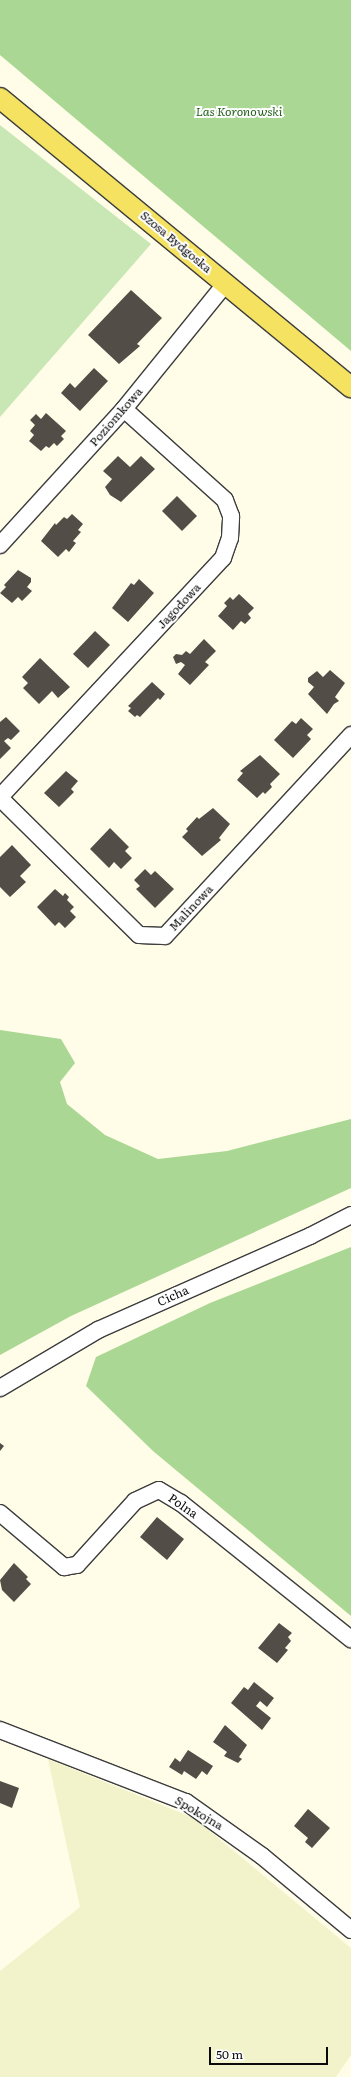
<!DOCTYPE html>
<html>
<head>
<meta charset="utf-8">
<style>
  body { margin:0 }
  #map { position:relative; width:351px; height:2077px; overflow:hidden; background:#fffde8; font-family:Literata,serif }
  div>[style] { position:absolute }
  .farmland>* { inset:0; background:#f2f3ca }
  .green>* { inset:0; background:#c8e7b4 }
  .forest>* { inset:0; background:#aad793 }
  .building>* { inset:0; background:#524d47 }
  .roads { filter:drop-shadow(1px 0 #3d3d3d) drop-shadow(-1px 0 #3d3d3d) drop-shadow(0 1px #3d3d3d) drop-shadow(0 -1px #3d3d3d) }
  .minor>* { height:16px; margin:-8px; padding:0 8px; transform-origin:8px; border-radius:8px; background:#fff }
  .major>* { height:20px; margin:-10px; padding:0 10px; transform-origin:10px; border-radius:10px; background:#f5e261 }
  span { translate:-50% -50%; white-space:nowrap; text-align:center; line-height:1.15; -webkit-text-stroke:4px #fff; paint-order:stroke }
  .park-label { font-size:12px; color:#245f1d; font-style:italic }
  .street-label { font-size:12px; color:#0a0a0a }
  .scale { position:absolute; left:209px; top:2047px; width:119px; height:18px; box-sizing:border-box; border:2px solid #0a0a0a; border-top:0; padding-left:5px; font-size:12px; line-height:14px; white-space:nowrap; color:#0a0a0a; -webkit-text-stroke:3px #fff; paint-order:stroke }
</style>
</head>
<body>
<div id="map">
  <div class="farmland">
    <i style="clip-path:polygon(48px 1759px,194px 1818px,351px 1948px,351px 2055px,336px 2077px,0 2077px,0 1971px,80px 1907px)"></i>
  </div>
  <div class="green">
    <i style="clip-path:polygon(0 125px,151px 244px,0 417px)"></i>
  </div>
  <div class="forest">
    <i style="clip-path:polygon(0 0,351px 0,351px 351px,0 55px)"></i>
    <i style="clip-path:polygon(0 1030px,61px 1039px,75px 1063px,60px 1082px,67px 1104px,105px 1135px,158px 1159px,227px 1151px,351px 1119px,351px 1188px,71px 1316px,0 1355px)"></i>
    <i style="clip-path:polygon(351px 1247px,351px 1616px,153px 1451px,86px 1386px,96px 1357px,210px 1303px)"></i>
  </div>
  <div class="building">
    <i style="clip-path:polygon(131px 290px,162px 318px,137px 344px,140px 346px,119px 364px,88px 335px)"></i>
    <i style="clip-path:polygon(94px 368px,108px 381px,80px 411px,61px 393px,70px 383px,75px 388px)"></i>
    <i style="clip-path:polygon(46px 413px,66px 431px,61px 436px,64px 439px,57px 446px,54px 443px,49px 448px,46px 446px,41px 451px,29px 441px,34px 435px,30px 431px,35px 425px,30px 420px,36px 414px,41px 419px)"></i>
    <i style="clip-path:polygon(118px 456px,130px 467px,141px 456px,155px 469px,121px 502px,110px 495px,105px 487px,112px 479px,103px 471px)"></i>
    <i style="clip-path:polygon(177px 496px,197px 516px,182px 531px,162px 511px)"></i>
    <i style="clip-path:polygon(72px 514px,83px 524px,78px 530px,81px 532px,73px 541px,76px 543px,69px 552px,66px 549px,58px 557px,41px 541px,55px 523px,56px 525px,64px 517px,67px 519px)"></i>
    <i style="clip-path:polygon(18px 570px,31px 578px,31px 582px,27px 587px,32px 591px,22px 601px,18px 597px,12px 603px,0 593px,6px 587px,4px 585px)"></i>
    <i style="clip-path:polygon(139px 579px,154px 593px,128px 622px,112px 608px,131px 583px,134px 585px)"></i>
    <i style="clip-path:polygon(239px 594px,254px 608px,248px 614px,251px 618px,245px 624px,241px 621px,233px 630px,218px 616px,227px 606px,224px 603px,230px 597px,233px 600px)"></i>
    <i style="clip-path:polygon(95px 631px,110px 645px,88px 668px,73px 654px)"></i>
    <i style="clip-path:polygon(204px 639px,216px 651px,205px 662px,209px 665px,190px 685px,178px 674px,185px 665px,181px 662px,176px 664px,173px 657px,176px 654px,182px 655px,186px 651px,190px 654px)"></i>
    <i style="clip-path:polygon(40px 658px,70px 687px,58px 698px,52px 691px,39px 704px,23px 688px,28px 683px,22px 677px)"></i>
    <i style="clip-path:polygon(330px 670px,345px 683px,335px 697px,339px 701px,334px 704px,327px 714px,308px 694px,314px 687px,308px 682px,308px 678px,317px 671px,323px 677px)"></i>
    <i style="clip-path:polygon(152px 682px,165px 694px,160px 700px,158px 698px,140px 717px,137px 715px,135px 717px,128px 711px,131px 708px,128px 706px)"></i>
    <i style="clip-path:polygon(6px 717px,20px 731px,11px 740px,8px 738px,4px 741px,11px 748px,0 759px,0 722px)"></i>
    <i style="clip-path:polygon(301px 718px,313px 729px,307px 735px,311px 739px,293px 758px,274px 740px,292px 721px,296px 724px)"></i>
    <i style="clip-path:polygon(260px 755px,280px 774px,270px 784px,272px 787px,265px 794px,263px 792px,257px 798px,237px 780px,243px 773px,240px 771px)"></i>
    <i style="clip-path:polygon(66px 771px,78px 781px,71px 789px,74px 792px,59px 807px,44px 793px)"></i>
    <i style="clip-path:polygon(213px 808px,230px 824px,219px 838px,221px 840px,202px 856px,182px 837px,188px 831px,186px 829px,197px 817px,199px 819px)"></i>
    <i style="clip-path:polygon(110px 828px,129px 847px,125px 851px,132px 858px,121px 869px,114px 862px,109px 868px,90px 849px)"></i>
    <i style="clip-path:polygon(12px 845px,31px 865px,20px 876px,26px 882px,10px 897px,0 887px,0 857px)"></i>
    <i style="clip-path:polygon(145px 869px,151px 875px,155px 871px,174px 889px,155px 908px,136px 889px,140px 886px,134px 880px)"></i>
    <i style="clip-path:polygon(55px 889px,63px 896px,65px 893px,69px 897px,67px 900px,74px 907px,70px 911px,76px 917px,65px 928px,59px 922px,55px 926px,37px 907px)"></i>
    <i style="clip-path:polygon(0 1443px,4px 1446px,0 1451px)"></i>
    <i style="clip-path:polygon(157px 1517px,184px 1539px,167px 1560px,140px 1537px)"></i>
    <i style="clip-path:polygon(14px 1563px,28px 1577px,26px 1579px,31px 1584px,14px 1602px,2px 1590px,0 1580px)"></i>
    <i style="clip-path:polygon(279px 1623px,292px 1633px,288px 1637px,291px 1641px,285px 1648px,288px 1650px,277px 1663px,258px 1648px)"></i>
    <i style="clip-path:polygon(254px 1682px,274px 1698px,267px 1707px,260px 1701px,256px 1706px,271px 1718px,262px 1730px,231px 1703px,244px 1687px,248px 1690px)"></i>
    <i style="clip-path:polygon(225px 1725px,247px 1745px,239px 1757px,242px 1759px,238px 1763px,224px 1756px,227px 1752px,213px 1742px)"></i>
    <i style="clip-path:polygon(188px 1750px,213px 1766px,207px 1775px,202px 1771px,196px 1779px,184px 1771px,182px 1775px,169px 1767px,175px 1758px,180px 1762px)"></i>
    <i style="clip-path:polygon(0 1781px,19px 1788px,12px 1808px,0 1803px)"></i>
    <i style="clip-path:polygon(308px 1809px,330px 1828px,312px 1848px,305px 1842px,308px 1838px,294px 1826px)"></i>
  </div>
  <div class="roads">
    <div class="minor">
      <i style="left:0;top:545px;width:184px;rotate:-47.6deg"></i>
      <i style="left:124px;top:409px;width:162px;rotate:-51deg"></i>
      <i style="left:0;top:797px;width:327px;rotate:-47deg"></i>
      <i style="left:223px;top:558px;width:21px;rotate:-71deg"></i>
      <i style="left:230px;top:538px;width:22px;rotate:-87deg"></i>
      <i style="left:231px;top:516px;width:17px;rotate:-111deg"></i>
      <i style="left:225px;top:500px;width:136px;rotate:-138deg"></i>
      <i style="left:0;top:798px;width:195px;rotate:44.6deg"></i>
      <i style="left:139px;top:935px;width:26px;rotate:2deg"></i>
      <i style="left:165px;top:936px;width:274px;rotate:-47.2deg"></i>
      <i style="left:0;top:1388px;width:114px;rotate:-30.6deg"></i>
      <i style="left:98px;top:1330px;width:232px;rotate:-23.9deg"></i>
      <i style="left:310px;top:1236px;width:46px;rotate:-27.1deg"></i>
      <i style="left:0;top:1513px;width:84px;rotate:40.2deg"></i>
      <i style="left:64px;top:1567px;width:13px;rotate:-9deg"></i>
      <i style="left:77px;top:1565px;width:86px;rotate:-47.8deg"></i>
      <i style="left:135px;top:1501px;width:26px;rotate:-25deg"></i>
      <i style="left:159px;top:1490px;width:26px;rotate:31deg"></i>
      <i style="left:181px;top:1503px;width:218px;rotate:38.7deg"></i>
      <i style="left:0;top:1730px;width:199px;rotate:21.2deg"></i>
      <i style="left:186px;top:1802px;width:93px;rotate:35.4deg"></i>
      <i style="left:262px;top:1856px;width:116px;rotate:39.7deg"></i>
    </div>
    <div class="major">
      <i style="left:0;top:98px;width:455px;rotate:39.5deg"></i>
    </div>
  </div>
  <div class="park-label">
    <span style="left:239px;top:112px">Las Koronowski</span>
  </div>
  <div class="street-label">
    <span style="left:176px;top:242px;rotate:40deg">Szosa Bydgoska</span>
    <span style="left:116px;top:417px;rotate:-49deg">Poziomkowa</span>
    <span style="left:179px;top:606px;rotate:-47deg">Jagodowa</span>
    <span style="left:191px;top:908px;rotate:-47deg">Malinowa</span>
    <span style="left:173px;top:1296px;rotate:-24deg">Cicha</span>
    <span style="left:183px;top:1506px;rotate:35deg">Polna</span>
    <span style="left:199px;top:1813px;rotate:31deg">Spokojna</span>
  </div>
  <div class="scale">50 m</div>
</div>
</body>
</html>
